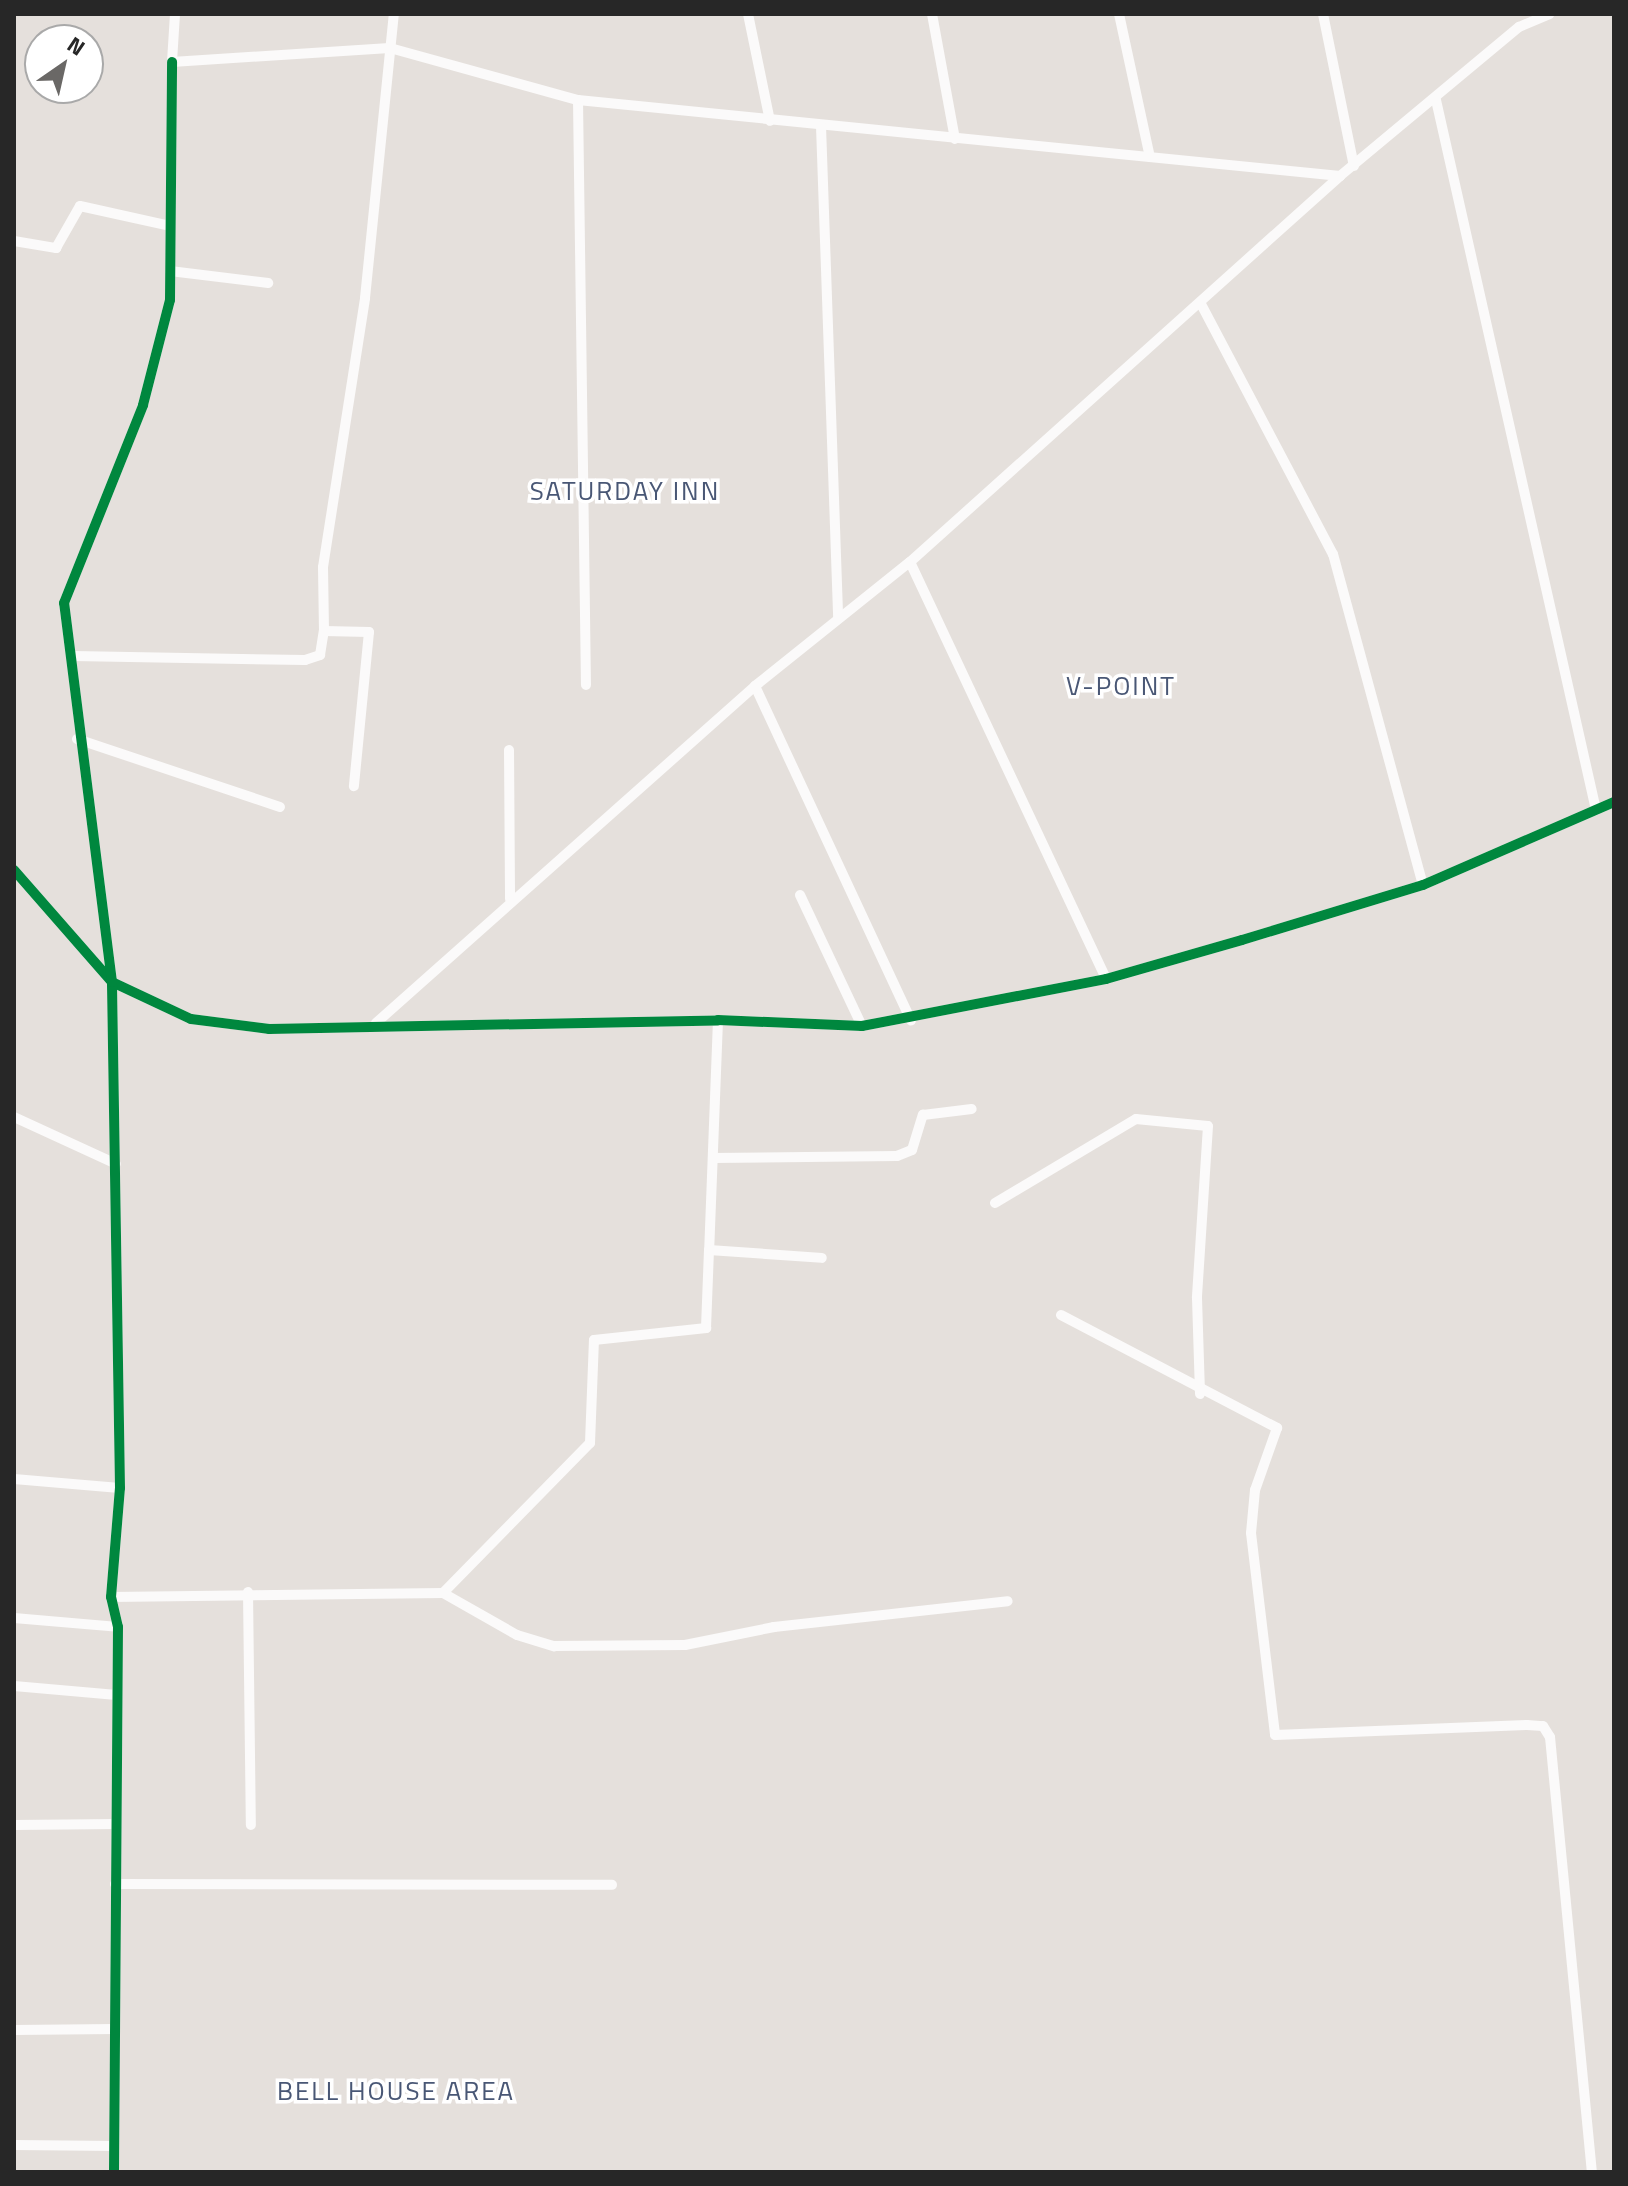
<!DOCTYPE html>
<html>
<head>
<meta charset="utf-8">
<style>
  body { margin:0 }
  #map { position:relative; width:1628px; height:2186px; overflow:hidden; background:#e5e0dc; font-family:"Titillium Web",sans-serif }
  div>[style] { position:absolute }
  .minor>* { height:10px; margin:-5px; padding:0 5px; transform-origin:5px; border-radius:5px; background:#fbfafa }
  .cycleway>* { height:10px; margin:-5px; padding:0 5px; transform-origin:5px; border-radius:5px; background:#00873e }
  span { translate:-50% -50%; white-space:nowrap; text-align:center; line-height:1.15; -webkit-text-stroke:7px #fff; paint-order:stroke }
  .quarter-label { font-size:26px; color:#495775; letter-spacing:2px }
  .frame { position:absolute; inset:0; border:16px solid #272727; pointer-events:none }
  .north { position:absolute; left:24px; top:24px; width:80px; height:80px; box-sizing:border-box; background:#fff; border:2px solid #a9a9a9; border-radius:50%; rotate:34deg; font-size:22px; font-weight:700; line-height:32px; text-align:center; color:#272727 }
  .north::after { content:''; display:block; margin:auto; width:28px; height:36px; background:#6a6866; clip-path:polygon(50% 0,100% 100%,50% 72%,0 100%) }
</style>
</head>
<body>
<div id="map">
  <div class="minor">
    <i style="left:175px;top:14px;width:48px;rotate:93.6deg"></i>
    <i style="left:172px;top:62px;width:218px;rotate:-3.7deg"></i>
    <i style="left:390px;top:48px;width:195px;rotate:15.5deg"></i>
    <i style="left:578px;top:100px;width:766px;rotate:5.7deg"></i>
    <i style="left:748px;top:14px;width:109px;rotate:78.4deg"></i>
    <i style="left:932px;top:14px;width:127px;rotate:79.6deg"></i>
    <i style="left:1119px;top:14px;width:146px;rotate:77.8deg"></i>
    <i style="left:1323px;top:14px;width:155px;rotate:78.5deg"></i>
    <i style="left:578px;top:100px;width:585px;rotate:89.22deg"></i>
    <i style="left:1436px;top:100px;width:728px;rotate:77.3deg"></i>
    <i style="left:821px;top:126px;width:492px;rotate:88deg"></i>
    <i style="left:14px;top:241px;width:43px;rotate:9.5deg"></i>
    <i style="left:56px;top:248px;width:48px;rotate:-60.3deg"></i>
    <i style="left:80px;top:206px;width:92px;rotate:12.5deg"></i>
    <i style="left:170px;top:271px;width:99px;rotate:7deg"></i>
    <i style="left:1201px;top:304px;width:283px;rotate:62.2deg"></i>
    <i style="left:1333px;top:554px;width:343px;rotate:74.8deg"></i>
    <i style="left:910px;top:562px;width:461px;rotate:64.8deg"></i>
    <i style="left:324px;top:631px;width:64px;rotate:-90.9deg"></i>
    <i style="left:323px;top:567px;width:272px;rotate:-81.1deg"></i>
    <i style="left:365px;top:298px;width:285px;rotate:-84.2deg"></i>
    <i style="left:73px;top:656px;width:232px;rotate:1deg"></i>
    <i style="left:305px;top:660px;width:16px;rotate:-18deg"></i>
    <i style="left:320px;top:655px;width:24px;rotate:-81deg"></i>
    <i style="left:324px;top:631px;width:45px;rotate:1.3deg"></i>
    <i style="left:369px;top:632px;width:155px;rotate:95.6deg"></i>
    <i style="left:755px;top:686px;width:369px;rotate:65deg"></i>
    <i style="left:77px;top:739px;width:214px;rotate:18.5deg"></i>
    <i style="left:509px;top:750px;width:149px;rotate:89.6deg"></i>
    <i style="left:14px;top:870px;width:149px;rotate:48.8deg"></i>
    <i style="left:112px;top:982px;width:87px;rotate:25.1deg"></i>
    <i style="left:191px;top:1019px;width:79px;rotate:7.3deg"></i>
    <i style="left:269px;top:1029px;width:449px;rotate:-1.1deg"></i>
    <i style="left:718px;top:1020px;width:144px;rotate:2.4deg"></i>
    <i style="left:862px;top:1026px;width:248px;rotate:-10.9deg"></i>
    <i style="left:1106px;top:979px;width:141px;rotate:-16deg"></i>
    <i style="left:1242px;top:940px;width:189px;rotate:-16.9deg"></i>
    <i style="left:1423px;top:885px;width:208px;rotate:-23.5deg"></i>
    <i style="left:800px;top:895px;width:145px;rotate:64.7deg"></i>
    <i style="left:718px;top:1020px;width:230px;rotate:92.2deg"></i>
    <i style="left:709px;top:1250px;width:113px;rotate:4deg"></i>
    <i style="left:376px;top:1023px;width:507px;rotate:-41.64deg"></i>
    <i style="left:755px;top:686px;width:198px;rotate:-38.7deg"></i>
    <i style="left:910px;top:562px;width:578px;rotate:-41.91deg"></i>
    <i style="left:1340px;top:176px;width:233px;rotate:-39.8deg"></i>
    <i style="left:1519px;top:27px;width:33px;rotate:-23deg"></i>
    <i style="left:14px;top:1117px;width:112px;rotate:24.7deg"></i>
    <i style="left:713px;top:1158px;width:184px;rotate:-0.6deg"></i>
    <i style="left:897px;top:1156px;width:16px;rotate:-22deg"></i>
    <i style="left:912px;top:1150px;width:37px;rotate:-73deg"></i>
    <i style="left:923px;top:1115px;width:49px;rotate:-7deg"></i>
    <i style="left:995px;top:1203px;width:164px;rotate:-30.8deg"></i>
    <i style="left:1136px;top:1119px;width:72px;rotate:5.6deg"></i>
    <i style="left:1208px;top:1126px;width:172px;rotate:93.7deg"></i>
    <i style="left:1197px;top:1298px;width:96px;rotate:88.2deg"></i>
    <i style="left:1061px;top:1315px;width:244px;rotate:27.6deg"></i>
    <i style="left:1277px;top:1428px;width:66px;rotate:109.5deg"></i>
    <i style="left:1255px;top:1490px;width:43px;rotate:95.3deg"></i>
    <i style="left:1251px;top:1533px;width:203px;rotate:83.2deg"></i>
    <i style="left:1275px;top:1735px;width:252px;rotate:-2.3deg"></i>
    <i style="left:1527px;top:1725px;width:16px;rotate:4deg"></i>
    <i style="left:1543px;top:1726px;width:13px;rotate:58deg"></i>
    <i style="left:1550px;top:1737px;width:437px;rotate:84.5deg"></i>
    <i style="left:14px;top:1479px;width:106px;rotate:4.9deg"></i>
    <i style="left:248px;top:1592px;width:233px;rotate:89.3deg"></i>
    <i style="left:443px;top:1593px;width:210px;rotate:-45.6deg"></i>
    <i style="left:590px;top:1443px;width:103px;rotate:-87.8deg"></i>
    <i style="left:594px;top:1340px;width:113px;rotate:-6.1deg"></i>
    <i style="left:706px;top:1328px;width:78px;rotate:-87.8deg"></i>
    <i style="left:111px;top:1597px;width:332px;rotate:-0.7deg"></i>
    <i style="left:443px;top:1593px;width:85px;rotate:29.6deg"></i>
    <i style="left:517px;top:1635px;width:39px;rotate:17deg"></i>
    <i style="left:554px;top:1646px;width:131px;rotate:-0.4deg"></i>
    <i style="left:685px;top:1645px;width:91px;rotate:-11.4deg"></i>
    <i style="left:774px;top:1627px;width:235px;rotate:-6.3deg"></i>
    <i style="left:14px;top:1618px;width:104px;rotate:4.9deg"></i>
    <i style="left:14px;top:1686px;width:103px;rotate:5deg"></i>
    <i style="left:14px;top:1825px;width:102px;rotate:-0.6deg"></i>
    <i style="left:115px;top:1884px;width:497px;rotate:0.1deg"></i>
    <i style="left:14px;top:2030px;width:101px;rotate:-0.6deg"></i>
    <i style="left:14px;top:2145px;width:100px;rotate:0.6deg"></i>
    <i style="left:114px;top:2172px;width:545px;rotate:-89.58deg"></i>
    <i style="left:118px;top:1627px;width:31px;rotate:-103deg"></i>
    <i style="left:111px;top:1597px;width:109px;rotate:-85.3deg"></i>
    <i style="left:120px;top:1488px;width:506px;rotate:-90.91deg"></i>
    <i style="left:112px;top:982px;width:382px;rotate:-97.2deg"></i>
    <i style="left:64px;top:603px;width:213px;rotate:-68.2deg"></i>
    <i style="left:143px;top:405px;width:108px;rotate:-75.6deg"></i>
    <i style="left:170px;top:300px;width:238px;rotate:-89.5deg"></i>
  </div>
  <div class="cycleway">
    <i style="left:14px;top:870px;width:149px;rotate:48.8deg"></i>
    <i style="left:112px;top:982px;width:87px;rotate:25.1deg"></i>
    <i style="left:191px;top:1019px;width:79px;rotate:7.3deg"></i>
    <i style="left:269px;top:1029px;width:449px;rotate:-1.1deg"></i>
    <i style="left:718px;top:1020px;width:144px;rotate:2.4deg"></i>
    <i style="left:862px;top:1026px;width:248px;rotate:-10.9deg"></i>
    <i style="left:1106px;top:979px;width:141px;rotate:-16deg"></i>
    <i style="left:1242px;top:940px;width:189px;rotate:-16.9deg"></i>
    <i style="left:1423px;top:885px;width:208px;rotate:-23.5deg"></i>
    <i style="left:114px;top:2172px;width:545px;rotate:-89.58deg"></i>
    <i style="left:118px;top:1627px;width:31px;rotate:-103deg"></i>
    <i style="left:111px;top:1597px;width:109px;rotate:-85.3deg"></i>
    <i style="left:120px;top:1488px;width:506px;rotate:-90.91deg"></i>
    <i style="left:112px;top:982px;width:382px;rotate:-97.2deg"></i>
    <i style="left:64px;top:603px;width:213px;rotate:-68.2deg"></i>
    <i style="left:143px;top:405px;width:108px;rotate:-75.6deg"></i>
    <i style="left:170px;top:300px;width:238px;rotate:-89.5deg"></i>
  </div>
  <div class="quarter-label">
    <span style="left:625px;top:491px">SATURDAY INN</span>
    <span style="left:1121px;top:686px">V-POINT</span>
    <span style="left:396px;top:2091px">BELL HOUSE AREA</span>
  </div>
  <div class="frame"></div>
  <div class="north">N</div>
</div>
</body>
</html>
